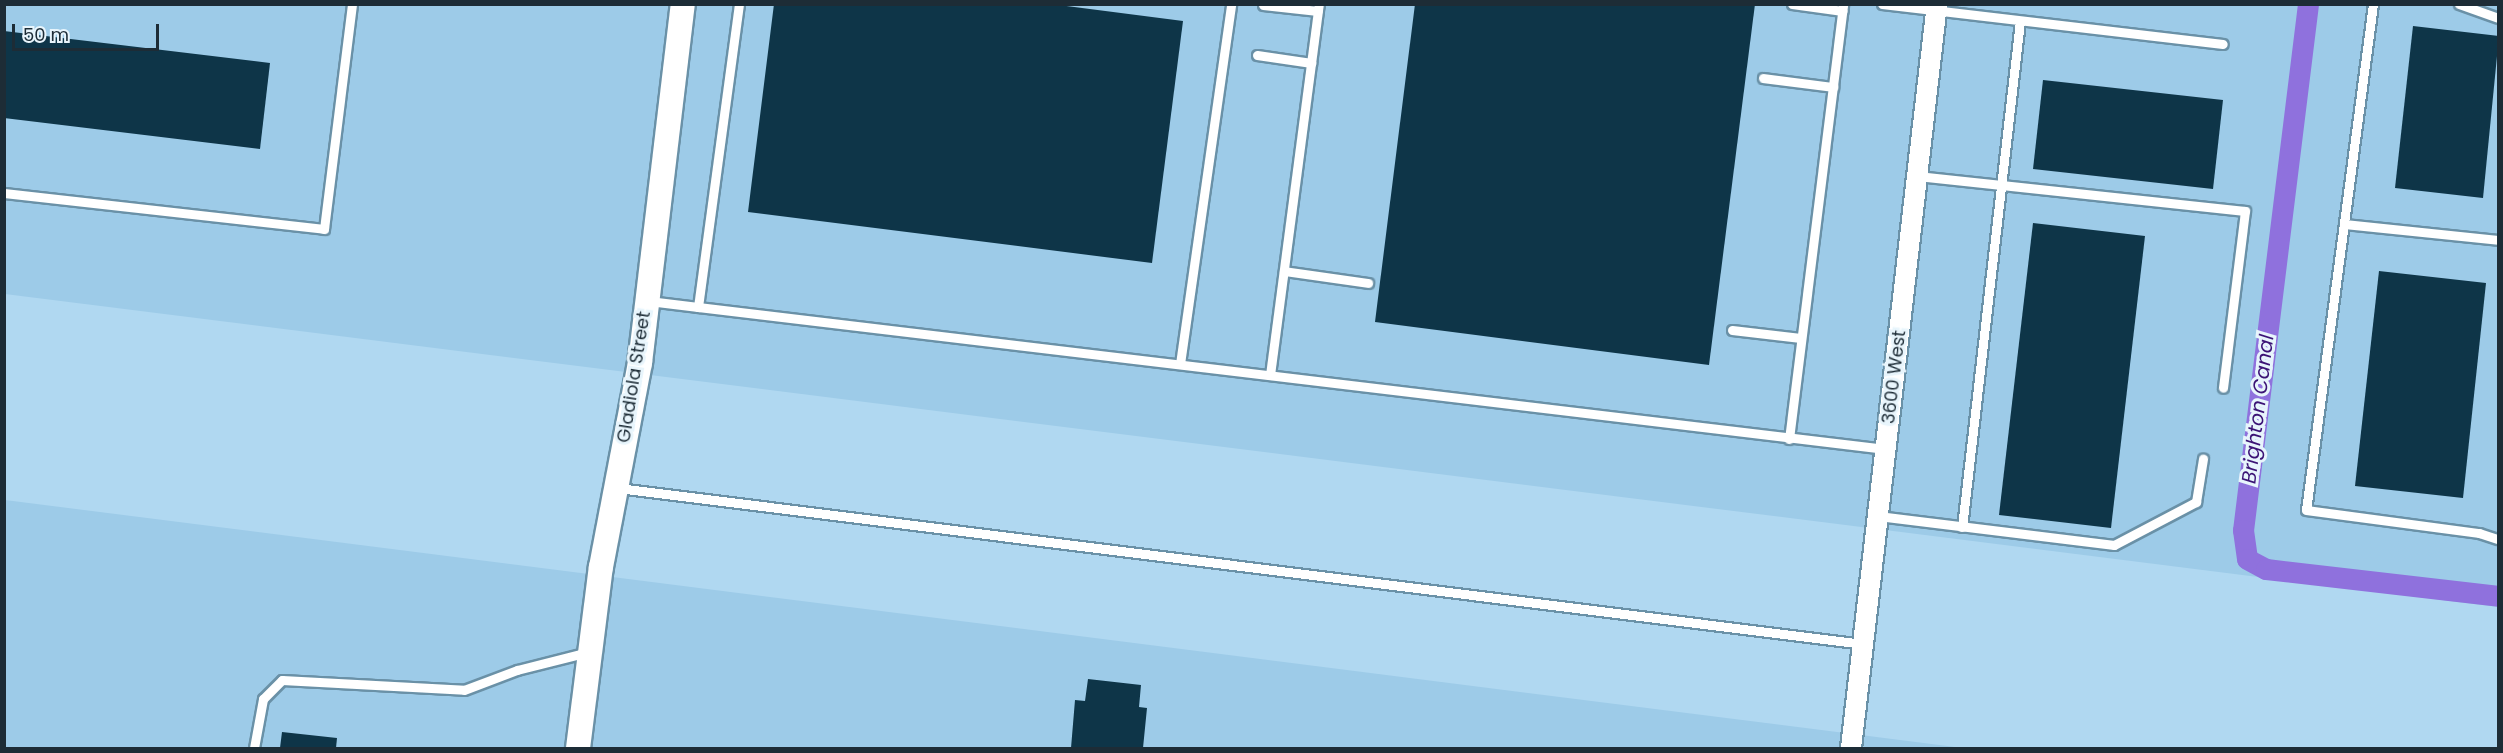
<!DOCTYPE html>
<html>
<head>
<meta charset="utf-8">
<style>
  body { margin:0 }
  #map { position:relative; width:2503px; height:753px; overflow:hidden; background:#b0d8f1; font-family:Poppins,sans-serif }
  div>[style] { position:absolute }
  .built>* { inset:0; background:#9dcbe8 }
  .canal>* { height:21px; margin:-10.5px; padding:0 10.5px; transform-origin:10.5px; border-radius:10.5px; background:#8f71dd }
  .building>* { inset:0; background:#0e3548 }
  .roads { filter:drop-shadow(2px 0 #6a91a7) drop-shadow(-2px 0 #6a91a7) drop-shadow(0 2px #6a91a7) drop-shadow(0 -2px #6a91a7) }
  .service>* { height:9px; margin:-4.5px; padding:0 4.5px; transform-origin:4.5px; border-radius:4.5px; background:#fff }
  .minor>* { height:20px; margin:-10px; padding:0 10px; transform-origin:10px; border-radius:10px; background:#fff }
  .tertiary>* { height:24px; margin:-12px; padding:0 12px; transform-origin:12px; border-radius:12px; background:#fff }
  span { translate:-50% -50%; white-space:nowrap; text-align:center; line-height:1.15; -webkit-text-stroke:6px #e8f5fc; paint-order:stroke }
  .street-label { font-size:18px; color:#1d2c36 }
  .water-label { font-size:20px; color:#3b1375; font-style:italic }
  .frame { position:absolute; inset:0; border:6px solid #1d2c36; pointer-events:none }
  .scale { position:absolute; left:12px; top:24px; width:147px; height:27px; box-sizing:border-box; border:3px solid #1d2c36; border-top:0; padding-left:8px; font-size:18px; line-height:21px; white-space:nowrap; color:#1d2c36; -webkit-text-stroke:4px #e8f5fc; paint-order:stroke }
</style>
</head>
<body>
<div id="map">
  <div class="built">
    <i style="clip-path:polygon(5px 5px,2498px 5px,2498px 607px,5px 294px)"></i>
    <i style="clip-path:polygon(5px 500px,1963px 748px,5px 748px)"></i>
  </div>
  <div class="canal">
    <i style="left:2308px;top:4px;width:530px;rotate:97.04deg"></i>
    <i style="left:2243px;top:530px;width:29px;rotate:82deg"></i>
    <i style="left:2247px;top:559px;width:21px;rotate:28deg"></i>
    <i style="left:2266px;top:569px;width:234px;rotate:6.6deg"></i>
  </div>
  <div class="building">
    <i style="clip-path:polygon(774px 4px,1051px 4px,1183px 21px,1152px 263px,748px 212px)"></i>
    <i style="clip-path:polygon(1415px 4px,1755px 4px,1709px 365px,1375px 322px)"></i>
    <i style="clip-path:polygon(2413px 26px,2499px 36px,2483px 198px,2395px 188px)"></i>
    <i style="clip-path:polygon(4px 31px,270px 63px,260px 149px,4px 118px)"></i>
    <i style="clip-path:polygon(2043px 80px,2223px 100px,2213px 189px,2033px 169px)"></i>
    <i style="clip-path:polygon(2033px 223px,2145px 236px,2111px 528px,1999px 515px)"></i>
    <i style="clip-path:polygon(2379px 271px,2486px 283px,2463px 498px,2355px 486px)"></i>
    <i style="clip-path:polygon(1088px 679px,1141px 685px,1139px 707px,1147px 708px,1143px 748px,1071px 748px,1075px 700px,1085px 701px)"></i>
    <i style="clip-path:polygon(282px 732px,337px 738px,336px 748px,280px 748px)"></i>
  </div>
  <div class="roads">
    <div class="service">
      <i style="left:1792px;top:4px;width:51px;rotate:7.8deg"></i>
      <i style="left:1882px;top:4px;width:343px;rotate:6.7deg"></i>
      <i style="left:2373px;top:4px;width:510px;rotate:97.54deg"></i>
      <i style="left:2306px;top:510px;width:175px;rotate:7.6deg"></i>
      <i style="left:2479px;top:533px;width:20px;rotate:18deg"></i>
      <i style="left:2459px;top:4px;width:41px;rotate:19.7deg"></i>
      <i style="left:1263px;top:5px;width:55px;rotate:6.2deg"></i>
      <i style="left:1257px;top:55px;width:55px;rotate:8.4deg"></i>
      <i style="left:1763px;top:78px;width:71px;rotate:7.3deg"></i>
      <i style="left:1917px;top:176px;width:330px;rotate:6.1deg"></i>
      <i style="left:2245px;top:211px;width:178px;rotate:97.1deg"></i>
      <i style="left:4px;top:193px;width:322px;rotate:6.4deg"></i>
      <i style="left:324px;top:229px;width:227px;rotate:-82.9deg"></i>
      <i style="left:2344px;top:224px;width:155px;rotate:5.9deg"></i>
      <i style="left:1284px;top:271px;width:85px;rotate:8.1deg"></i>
      <i style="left:649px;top:301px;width:49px;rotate:7deg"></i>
      <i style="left:698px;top:307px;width:306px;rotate:-82.3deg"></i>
      <i style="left:698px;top:307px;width:1196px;rotate:6.82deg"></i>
      <i style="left:1732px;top:330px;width:69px;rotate:6.6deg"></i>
      <i style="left:1180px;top:364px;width:364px;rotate:-81.9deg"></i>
      <i style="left:1270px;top:375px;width:374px;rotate:-82.5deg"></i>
      <i style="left:1789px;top:439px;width:438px;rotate:-82.9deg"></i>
      <i style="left:618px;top:488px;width:1255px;rotate:7.14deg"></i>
      <i style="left:1878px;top:516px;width:238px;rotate:7deg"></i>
      <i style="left:2114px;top:545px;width:93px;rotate:-27.7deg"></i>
      <i style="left:2196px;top:502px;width:44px;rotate:-80.8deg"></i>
      <i style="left:1962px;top:527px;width:509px;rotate:-83.46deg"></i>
      <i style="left:254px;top:748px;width:50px;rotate:-79.6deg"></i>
      <i style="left:263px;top:699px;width:27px;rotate:-45deg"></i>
      <i style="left:282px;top:680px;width:182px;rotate:3.1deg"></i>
      <i style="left:464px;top:690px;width:57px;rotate:-20.7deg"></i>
      <i style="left:517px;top:670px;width:73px;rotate:-14.2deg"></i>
    </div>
    <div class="minor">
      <i style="left:1851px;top:748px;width:749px;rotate:-83.41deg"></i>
    </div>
    <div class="tertiary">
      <i style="left:578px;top:748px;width:182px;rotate:-82.8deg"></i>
      <i style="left:601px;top:567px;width:208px;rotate:-79.2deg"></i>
      <i style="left:640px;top:363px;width:362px;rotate:-83.2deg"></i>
    </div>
  </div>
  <div class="street-label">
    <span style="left:634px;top:377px;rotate:-81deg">Gladiola Street</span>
    <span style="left:1894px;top:377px;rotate:-83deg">3600 West</span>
  </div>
  <div class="water-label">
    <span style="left:2258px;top:409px;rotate:-83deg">Brighton Canal</span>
  </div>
  <div class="frame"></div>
  <div class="scale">50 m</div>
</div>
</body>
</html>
